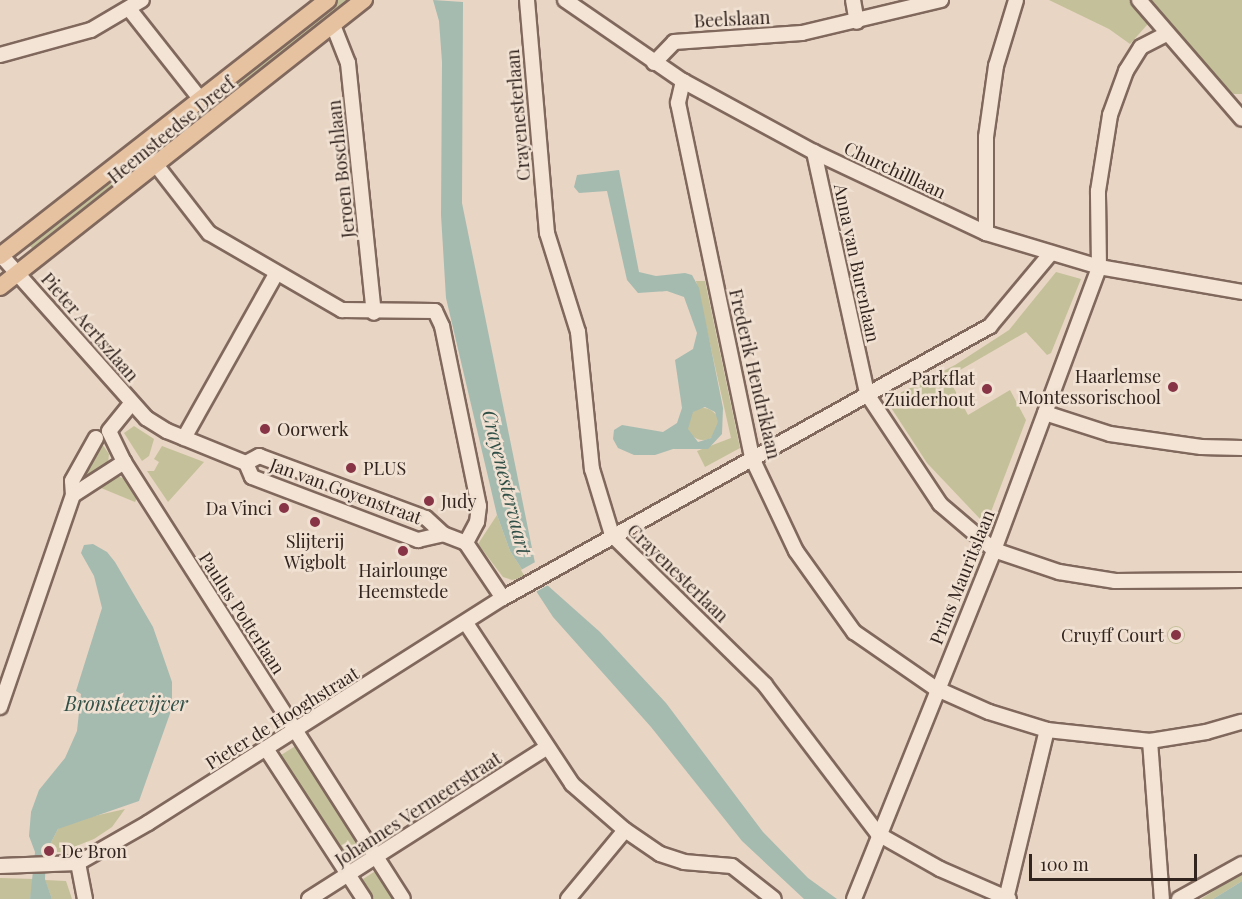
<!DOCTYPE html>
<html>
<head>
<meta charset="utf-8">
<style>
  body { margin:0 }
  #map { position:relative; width:1242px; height:899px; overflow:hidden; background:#e8d5c4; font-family:"Playfair Display",serif }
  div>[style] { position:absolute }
  .green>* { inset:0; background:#c4c099 }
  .round { border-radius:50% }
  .water>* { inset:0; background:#a5bbb0 }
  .pier>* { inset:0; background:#e8d5c4 }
  .roads { filter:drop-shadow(2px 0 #80685d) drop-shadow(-2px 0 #80685d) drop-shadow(0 2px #80685d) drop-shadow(0 -2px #80685d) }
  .minor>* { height:14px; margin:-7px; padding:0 7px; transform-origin:7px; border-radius:7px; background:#f4e4d6 }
  .major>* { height:16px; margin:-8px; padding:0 8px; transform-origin:8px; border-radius:8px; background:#e6c2a0 }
  .dots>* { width:16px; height:16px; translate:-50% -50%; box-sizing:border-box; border:3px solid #f0e1d2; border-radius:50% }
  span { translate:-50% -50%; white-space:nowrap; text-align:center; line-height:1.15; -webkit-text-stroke:5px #f0e1d2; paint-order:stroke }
  .street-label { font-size:18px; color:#32241f }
  .poi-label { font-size:18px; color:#32241f }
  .right { translate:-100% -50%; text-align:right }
  .left { translate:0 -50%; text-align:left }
  .water-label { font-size:20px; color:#304f47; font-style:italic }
  .scale { position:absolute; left:1029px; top:854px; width:168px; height:27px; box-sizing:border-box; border:3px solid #32241f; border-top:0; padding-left:8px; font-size:18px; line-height:21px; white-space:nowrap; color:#32241f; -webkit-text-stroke:4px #f0e1d2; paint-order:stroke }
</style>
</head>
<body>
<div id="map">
  <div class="green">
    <i style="clip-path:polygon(335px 0,356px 0,37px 253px,30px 246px,39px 236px)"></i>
    <i style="clip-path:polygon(1049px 0,1132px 0,1147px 19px,1147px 25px,1130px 44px,1109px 29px)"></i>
    <i style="clip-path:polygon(1144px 0,1242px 0,1242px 94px,1233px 94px)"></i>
    <i style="clip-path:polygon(1056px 272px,1081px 279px,1051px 353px,1047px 355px,1026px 332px,948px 377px,968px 415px,1010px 390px,1026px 420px,989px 517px,982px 521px,927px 463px,888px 403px,890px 398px,955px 365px,1009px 330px)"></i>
    <i style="clip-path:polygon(696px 281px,705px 281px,740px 448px,705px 467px,697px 451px,731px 438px)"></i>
    <i class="round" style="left:687px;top:408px;width:32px;height:32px"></i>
    <i style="clip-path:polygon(134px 426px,154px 439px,149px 456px,142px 461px,124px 433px)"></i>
    <i style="clip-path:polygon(102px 444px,109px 454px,108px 464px,80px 481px)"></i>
    <i style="clip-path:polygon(162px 446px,204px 462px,168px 502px,147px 471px,154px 471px,159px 462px,154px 459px)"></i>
    <i style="clip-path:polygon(117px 476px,125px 479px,137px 498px,135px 502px,101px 488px)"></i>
    <i style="clip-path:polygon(497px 515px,510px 551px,527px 577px,512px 580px,503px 577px,478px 544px)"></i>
    <i class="round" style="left:1167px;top:626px;width:18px;height:18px"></i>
    <i style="clip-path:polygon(297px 745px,362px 848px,345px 858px,281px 755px)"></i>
    <i style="clip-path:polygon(125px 809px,112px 827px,94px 839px,61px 852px,46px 852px,58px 829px,68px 822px)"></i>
    <i style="clip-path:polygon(377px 870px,395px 899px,371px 899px,360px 881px)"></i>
    <i style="clip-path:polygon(1242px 873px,1242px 881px,1213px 899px,1201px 899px)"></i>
    <i style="clip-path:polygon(0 878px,34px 879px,30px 899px,0 899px)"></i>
    <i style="clip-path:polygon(45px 880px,66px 881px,72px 899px,52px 899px)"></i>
  </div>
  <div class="water">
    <i style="clip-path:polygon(433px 0,463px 2px,462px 203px,535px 563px,546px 584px,600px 632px,666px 703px,763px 832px,808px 878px,837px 899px,804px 899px,742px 841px,651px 727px,553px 617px,510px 551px,497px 515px,446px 298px,441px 215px,442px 62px,439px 21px)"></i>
    <i style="clip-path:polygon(evenodd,619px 170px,639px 272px,656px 276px,685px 273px,692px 275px,699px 288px,723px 408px,722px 434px,708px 449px,673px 449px,655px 455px,634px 455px,618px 448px,613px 439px,614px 430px,622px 425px,663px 432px,677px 423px,682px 408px,675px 360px,693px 349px,697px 333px,684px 297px,667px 291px,638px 293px,627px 280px,607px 191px,579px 193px,574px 187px,577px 175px,619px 170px,705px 407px,715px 412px,718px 422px,711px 438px,698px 442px,688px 429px,693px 412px,705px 407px)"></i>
    <i style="clip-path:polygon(93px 544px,107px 552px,115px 562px,153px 627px,172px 682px,172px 708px,139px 801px,58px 829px,46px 852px,45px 879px,52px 899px,30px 899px,35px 852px,29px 836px,31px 812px,39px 790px,65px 758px,77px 731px,81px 694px,76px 691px,102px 608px,94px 576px,81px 553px,84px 545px)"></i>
    <i style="clip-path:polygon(1242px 881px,1242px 899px,1213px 899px,1239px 883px)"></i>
  </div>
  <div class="pier">
    <i style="clip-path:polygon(537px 561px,550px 584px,534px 593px,521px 570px)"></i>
  </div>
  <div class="roads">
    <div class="minor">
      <i style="left:527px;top:0;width:234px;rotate:85.1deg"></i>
      <i style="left:547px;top:233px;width:104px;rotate:72.6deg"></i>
      <i style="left:578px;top:332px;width:138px;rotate:84.2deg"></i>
      <i style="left:592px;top:469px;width:69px;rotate:73.1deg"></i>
      <i style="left:612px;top:535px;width:214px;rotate:44.4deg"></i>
      <i style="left:765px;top:685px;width:187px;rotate:52.8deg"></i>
      <i style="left:878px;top:834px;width:71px;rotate:29.4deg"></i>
      <i style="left:940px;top:869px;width:75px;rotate:23.5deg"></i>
      <i style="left:565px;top:0;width:143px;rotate:34.5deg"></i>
      <i style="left:683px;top:81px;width:149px;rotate:28.5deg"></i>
      <i style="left:814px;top:152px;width:190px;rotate:25.2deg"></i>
      <i style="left:986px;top:233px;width:118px;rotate:16.7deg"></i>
      <i style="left:1099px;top:267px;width:145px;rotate:9.9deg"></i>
      <i style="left:853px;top:0;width:22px;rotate:80deg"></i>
      <i style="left:1139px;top:0;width:157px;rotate:49.1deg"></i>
      <i style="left:130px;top:10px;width:115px;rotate:51.7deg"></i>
      <i style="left:333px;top:25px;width:41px;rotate:68.5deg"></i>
      <i style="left:348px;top:63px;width:251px;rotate:84.1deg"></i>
      <i style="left:0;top:55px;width:94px;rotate:-15.4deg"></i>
      <i style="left:91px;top:30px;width:59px;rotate:-30.5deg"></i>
      <i style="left:654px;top:63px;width:29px;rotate:-46deg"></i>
      <i style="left:674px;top:42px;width:128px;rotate:-4deg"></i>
      <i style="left:802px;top:33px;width:143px;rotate:-13.4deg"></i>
      <i style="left:683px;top:81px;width:23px;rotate:103deg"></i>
      <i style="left:678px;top:103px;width:363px;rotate:78.2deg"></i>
      <i style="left:752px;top:458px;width:103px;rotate:64.7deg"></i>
      <i style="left:796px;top:551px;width:100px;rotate:54.4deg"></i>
      <i style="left:854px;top:632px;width:98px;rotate:34.7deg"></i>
      <i style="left:935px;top:688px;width:59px;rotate:24deg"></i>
      <i style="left:989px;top:712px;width:61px;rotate:17.2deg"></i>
      <i style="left:1047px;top:730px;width:104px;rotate:6.1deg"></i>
      <i style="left:1150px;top:741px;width:57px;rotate:-9.1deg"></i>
      <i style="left:1206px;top:732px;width:37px;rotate:-16deg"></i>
      <i style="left:814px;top:152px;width:248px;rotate:77.6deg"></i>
      <i style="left:867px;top:394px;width:132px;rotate:56.4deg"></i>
      <i style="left:940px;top:504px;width:71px;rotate:40.4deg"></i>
      <i style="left:994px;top:550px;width:69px;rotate:18.7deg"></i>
      <i style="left:1059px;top:572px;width:57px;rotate:9.1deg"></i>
      <i style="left:1115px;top:581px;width:127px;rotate:-0.5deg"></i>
      <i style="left:157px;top:166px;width:85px;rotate:52.2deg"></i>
      <i style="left:209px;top:233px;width:154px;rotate:30.1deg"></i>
      <i style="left:342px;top:310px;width:93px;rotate:0.6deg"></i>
      <i style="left:435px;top:311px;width:17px;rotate:65deg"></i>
      <i style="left:442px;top:326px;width:184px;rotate:78.4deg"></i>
      <i style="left:479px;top:506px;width:16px;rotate:97deg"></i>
      <i style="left:477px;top:522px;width:24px;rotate:118deg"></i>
      <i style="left:986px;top:233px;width:96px;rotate:-90deg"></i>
      <i style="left:986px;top:137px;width:72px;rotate:-82deg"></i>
      <i style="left:996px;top:66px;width:69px;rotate:-73.1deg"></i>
      <i style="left:0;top:254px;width:220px;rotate:48.3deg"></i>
      <i style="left:146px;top:418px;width:25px;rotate:32deg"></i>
      <i style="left:167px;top:431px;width:85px;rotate:22.1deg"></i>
      <i style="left:246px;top:463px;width:15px;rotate:67deg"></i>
      <i style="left:252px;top:477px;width:178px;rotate:20.8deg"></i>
      <i style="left:418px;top:540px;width:26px;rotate:-13deg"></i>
      <i style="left:1045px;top:413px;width:68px;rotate:17.9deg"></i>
      <i style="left:1110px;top:434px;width:92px;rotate:8.1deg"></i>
      <i style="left:1201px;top:447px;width:41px;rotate:1.4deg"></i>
      <i style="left:96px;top:438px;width:49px;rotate:119.2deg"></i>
      <i style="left:72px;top:481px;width:14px;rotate:86deg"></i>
      <i style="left:73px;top:495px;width:61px;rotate:-32.9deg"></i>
      <i style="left:124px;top:462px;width:518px;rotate:57.44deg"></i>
      <i style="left:184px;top:438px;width:188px;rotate:-60.7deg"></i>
      <i style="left:124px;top:462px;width:34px;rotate:-116deg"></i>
      <i style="left:109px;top:431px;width:36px;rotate:-51deg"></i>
      <i style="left:246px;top:463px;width:15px;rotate:-28deg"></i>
      <i style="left:259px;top:456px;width:178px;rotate:20.4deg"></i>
      <i style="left:426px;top:518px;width:23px;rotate:43deg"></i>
      <i style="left:443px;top:534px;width:25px;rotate:21deg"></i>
      <i style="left:466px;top:543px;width:66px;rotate:56.1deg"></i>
      <i style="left:466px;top:623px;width:193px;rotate:56.6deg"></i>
      <i style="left:572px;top:784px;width:70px;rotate:41deg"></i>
      <i style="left:625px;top:830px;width:42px;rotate:34.4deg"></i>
      <i style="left:660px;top:854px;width:25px;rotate:18deg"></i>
      <i style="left:684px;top:862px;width:48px;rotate:4.8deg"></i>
      <i style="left:732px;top:866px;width:53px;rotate:38.2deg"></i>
      <i style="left:0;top:707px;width:224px;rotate:-71deg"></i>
      <i style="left:1150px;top:741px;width:158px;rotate:85.7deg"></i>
      <i style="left:267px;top:750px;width:178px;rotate:56.9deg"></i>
      <i style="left:78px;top:863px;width:37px;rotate:79deg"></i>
      <i style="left:0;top:866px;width:78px;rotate:-2.2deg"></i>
      <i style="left:78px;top:863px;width:81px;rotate:-29.7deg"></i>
      <i style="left:148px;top:823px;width:420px;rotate:-32.4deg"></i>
      <i style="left:503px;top:598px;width:558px;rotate:-29.18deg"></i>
      <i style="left:990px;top:326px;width:95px;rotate:-50.1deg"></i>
      <i style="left:309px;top:899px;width:281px;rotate:-32.5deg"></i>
      <i style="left:568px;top:899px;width:89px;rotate:-50.4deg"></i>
      <i style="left:854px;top:899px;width:376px;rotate:-68.1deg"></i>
      <i style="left:994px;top:550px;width:302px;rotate:-69.6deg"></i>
      <i style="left:1099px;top:267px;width:76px;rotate:-90.8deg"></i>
      <i style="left:1098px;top:191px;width:77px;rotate:-81deg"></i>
      <i style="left:1110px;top:115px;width:47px;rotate:-70deg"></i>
      <i style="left:1126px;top:71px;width:28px;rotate:-58deg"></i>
      <i style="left:1141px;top:47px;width:29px;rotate:-27deg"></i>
      <i style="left:1006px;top:899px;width:174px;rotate:-76.4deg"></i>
      <i style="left:1179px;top:899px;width:72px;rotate:-29.1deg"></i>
    </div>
    <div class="major">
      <i style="left:0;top:256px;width:416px;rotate:-38deg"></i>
      <i style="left:0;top:287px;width:464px;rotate:-38.3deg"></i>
    </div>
  </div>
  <div class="dots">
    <i style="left:1173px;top:387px;background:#873446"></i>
    <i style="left:987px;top:389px;background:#873446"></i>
    <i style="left:265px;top:429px;background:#873446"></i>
    <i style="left:351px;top:468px;background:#873446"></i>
    <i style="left:429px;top:501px;background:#873446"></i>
    <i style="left:284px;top:508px;background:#873446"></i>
    <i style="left:315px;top:522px;background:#873446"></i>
    <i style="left:403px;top:551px;background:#873446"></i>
    <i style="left:1176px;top:635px;background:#873446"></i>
    <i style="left:49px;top:851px;background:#873446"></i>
  </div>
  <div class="street-label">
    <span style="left:732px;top:19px;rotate:-3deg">Beelslaan</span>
    <span style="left:518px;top:115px;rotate:-95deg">Crayenesterlaan</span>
    <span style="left:171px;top:130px;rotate:-39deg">Heemsteedse Dreef</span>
    <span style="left:341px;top:169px;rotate:-96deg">Jeroen Boschlaan</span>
    <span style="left:895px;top:170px;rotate:25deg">Churchilllaan</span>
    <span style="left:857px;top:263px;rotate:78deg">Anna van Burenlaan</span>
    <span style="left:90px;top:327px;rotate:49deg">Pieter Aertszlaan</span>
    <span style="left:755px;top:374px;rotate:77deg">Frederik Hendriklaan</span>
    <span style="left:346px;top:491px;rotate:20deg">Jan van Goyenstraat</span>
    <span style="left:678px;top:573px;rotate:44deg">Crayenesterlaan</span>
    <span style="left:962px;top:577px;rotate:-68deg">Prins Mauritslaan</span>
    <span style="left:242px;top:613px;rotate:57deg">Paulus Potterlaan</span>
    <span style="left:282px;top:718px;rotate:-32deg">Pieter de Hooghstraat</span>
    <span style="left:418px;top:809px;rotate:-33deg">Johannes Vermeerstraat</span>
  </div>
  <div class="poi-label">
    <span class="right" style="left:1161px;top:387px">Haarlemse<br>Montessorischool</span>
    <span class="right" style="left:975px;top:389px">Parkflat<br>Zuiderhout</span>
    <span class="left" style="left:277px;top:429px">Oorwerk</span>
    <span class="left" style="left:363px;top:468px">PLUS</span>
    <span class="left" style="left:441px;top:501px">Judy</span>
    <span class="right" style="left:272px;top:508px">Da Vinci</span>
    <span style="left:315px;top:552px">Slijterij<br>Wigbolt</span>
    <span style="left:403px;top:581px">Hairlounge<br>Heemstede</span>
    <span class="right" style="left:1164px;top:635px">Cruyff Court</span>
    <span class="left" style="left:61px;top:851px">De Bron</span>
  </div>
  <div class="water-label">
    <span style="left:508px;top:482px;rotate:76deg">Crayenestervaart</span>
    <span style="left:126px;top:702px">Bronsteevijver</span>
  </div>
  <div class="scale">100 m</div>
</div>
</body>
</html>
